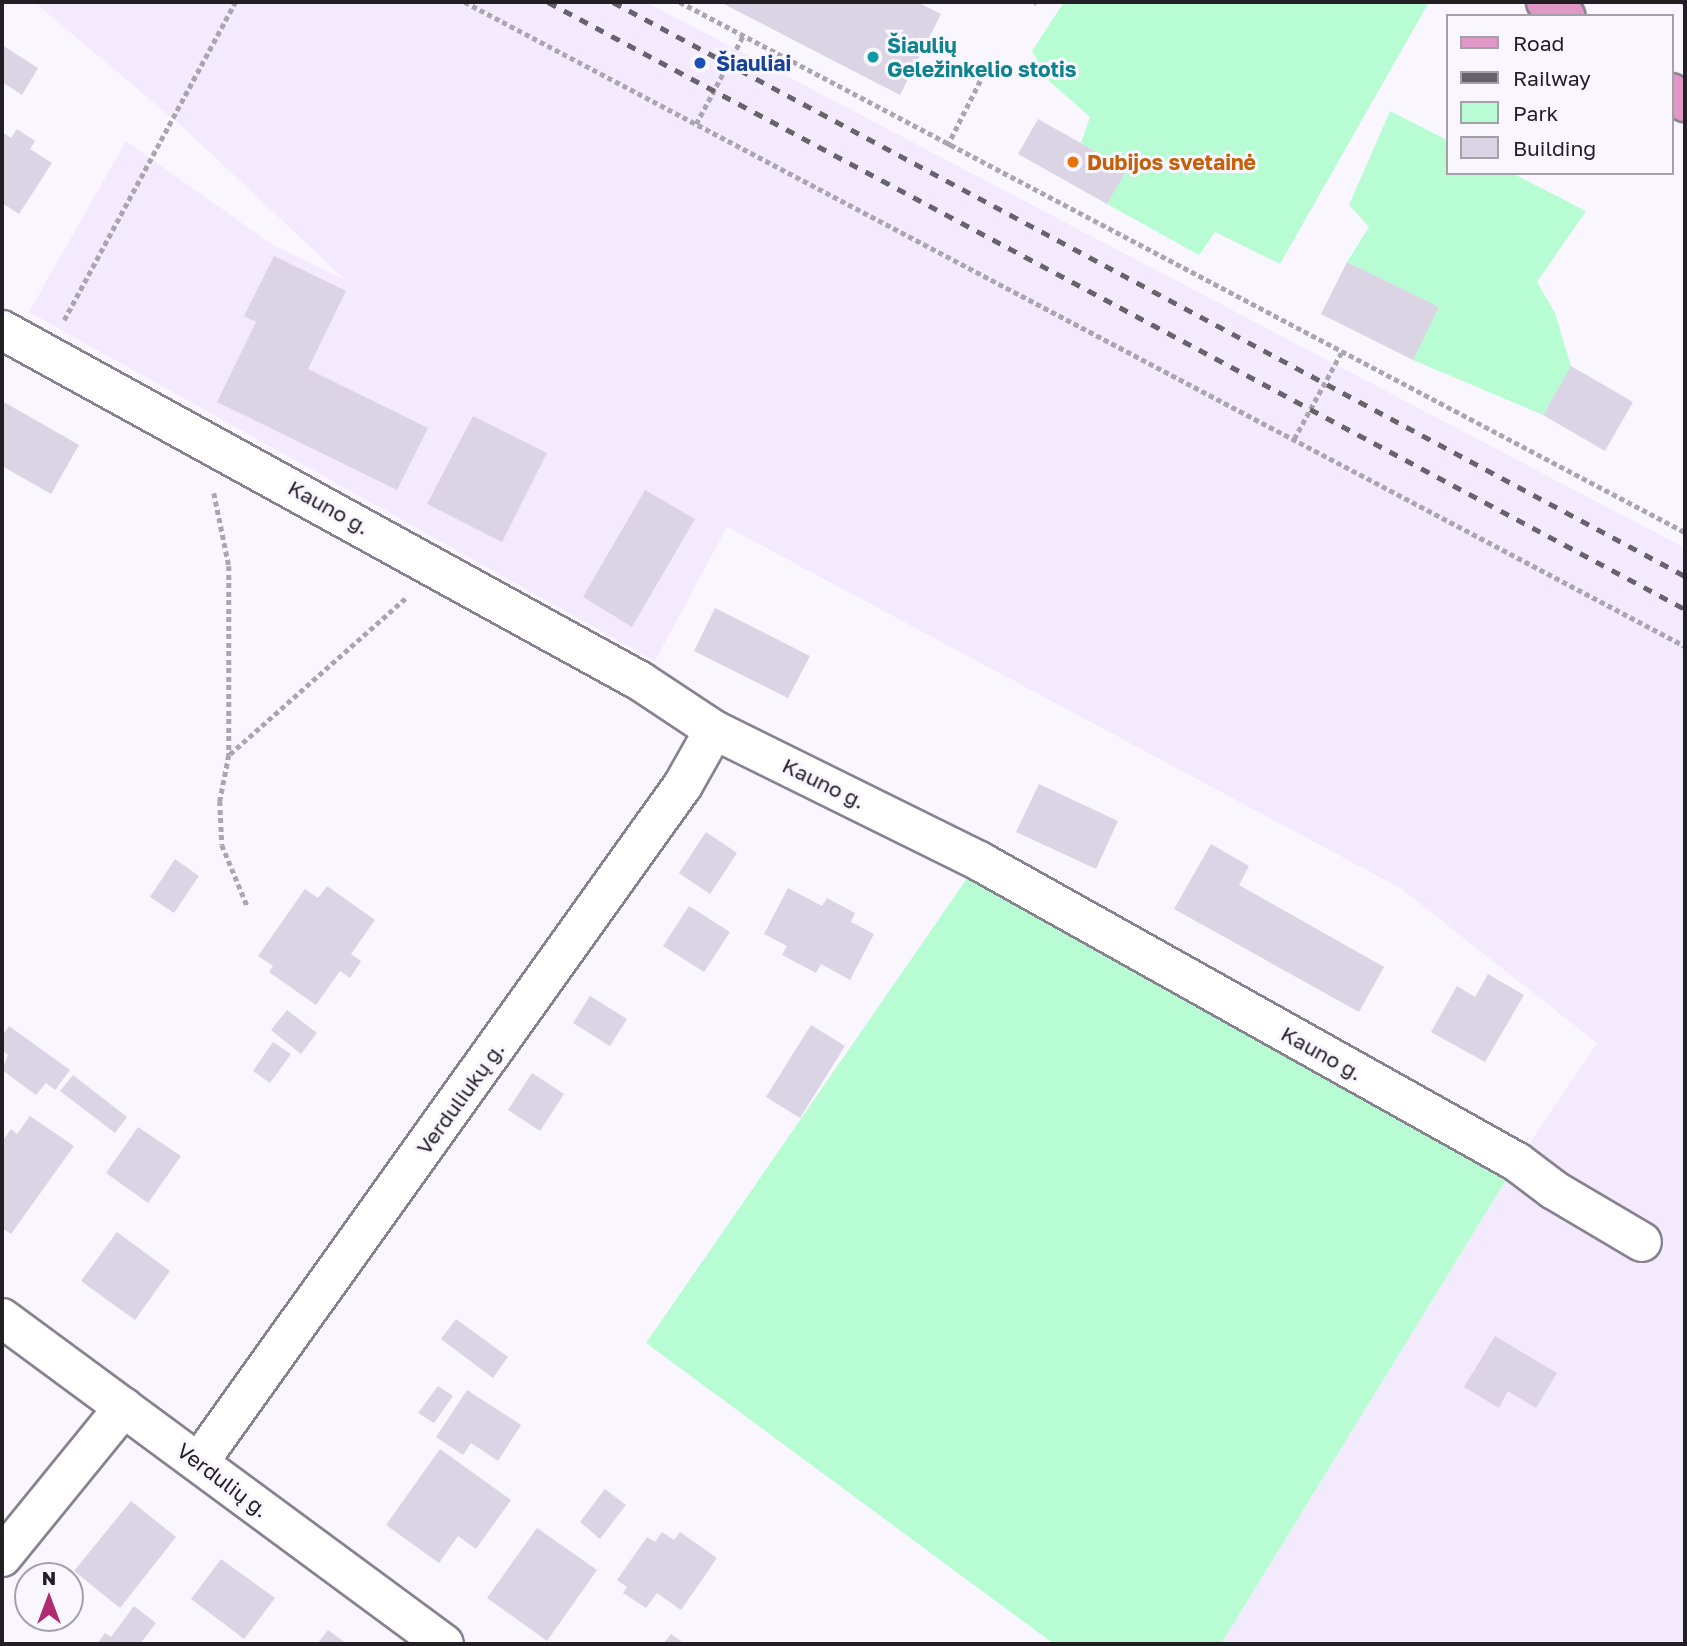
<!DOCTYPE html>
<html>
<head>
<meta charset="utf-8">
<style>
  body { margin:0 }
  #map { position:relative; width:1687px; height:1646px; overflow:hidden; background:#faf6ff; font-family:"Golos Text",sans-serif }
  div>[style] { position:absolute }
  .built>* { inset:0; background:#f3ebfd }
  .green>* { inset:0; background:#b8fcd4 }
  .building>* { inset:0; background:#dbd4e4 }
  .path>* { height:4.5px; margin-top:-2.25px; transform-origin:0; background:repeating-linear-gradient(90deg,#a9a6ad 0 5px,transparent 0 8.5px) }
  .roads { filter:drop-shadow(2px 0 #888290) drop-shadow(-2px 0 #888290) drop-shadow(0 2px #888290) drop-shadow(0 -2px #888290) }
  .minor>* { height:38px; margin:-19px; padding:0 19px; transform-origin:19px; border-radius:19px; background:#fff }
  .primary>* { height:38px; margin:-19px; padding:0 19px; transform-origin:19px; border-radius:19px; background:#e099c7 }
  .rail>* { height:5px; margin-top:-2.5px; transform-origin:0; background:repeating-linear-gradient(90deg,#66636a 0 9px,transparent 0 18px) }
  .dots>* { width:19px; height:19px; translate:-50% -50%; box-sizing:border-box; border:4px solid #faf6ff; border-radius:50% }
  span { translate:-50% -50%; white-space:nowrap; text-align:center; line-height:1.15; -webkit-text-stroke:6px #faf6ff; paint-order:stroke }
  .culture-label { font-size:21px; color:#0d838f; font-weight:700 }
  .left { translate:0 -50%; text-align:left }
  .transit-label { font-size:21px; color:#164399; font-weight:700 }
  .food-label { font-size:21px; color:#c56008; font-weight:700 }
  .street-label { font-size:21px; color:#211e24 }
  .frame { position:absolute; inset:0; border:4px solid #211e24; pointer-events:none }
  .legend { position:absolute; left:1446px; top:14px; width:228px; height:161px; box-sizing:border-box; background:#faf6ff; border:2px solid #a3a0a7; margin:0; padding:9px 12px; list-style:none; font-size:21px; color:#211e24 }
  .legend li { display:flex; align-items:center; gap:14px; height:35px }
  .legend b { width:35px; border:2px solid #a3a0a7 }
  .north { position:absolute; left:14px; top:1562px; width:70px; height:70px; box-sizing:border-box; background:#faf6ff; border:2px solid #a3a0a7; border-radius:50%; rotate:0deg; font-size:19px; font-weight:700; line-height:28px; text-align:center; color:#211e24 }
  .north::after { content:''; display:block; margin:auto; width:24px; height:32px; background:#b02a70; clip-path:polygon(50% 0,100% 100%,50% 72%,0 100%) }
</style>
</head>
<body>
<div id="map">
  <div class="built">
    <i style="clip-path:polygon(34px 2px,646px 2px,1685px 548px,1685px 1644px,1221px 1644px,1517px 1162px,1597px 1043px,1400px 888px,727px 527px,655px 661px,29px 312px,126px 141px,273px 245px,345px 280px,185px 129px)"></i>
  </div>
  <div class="green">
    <i style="clip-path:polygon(1064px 2px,1429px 2px,1280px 264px,1215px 232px,1199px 255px,1107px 204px,1126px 169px,1081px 143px,1090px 117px,1049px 81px,1032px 51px)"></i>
    <i style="clip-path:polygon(1390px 111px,1447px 140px,1447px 173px,1512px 173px,1586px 211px,1537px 282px,1555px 313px,1571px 366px,1543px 415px,1413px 360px,1438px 307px,1347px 262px,1369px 227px,1349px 205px)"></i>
    <i style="clip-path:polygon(979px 861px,1517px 1162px,1221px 1644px,1054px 1644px,646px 1343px)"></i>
  </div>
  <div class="building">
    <i style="clip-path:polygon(720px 2px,917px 2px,941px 14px,900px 95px)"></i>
    <i style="clip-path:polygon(2px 45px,38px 68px,22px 95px,2px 82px)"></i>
    <i style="clip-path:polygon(1038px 119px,1127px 169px,1107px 204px,1018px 154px)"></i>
    <i style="clip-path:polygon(17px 129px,35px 141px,30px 149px,52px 163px,19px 214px,2px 203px,2px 132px,11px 138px)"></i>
    <i style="clip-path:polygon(274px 256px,346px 291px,308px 369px,428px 428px,397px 490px,217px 402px,256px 322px,244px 316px)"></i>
    <i style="clip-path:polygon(1347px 262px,1439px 307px,1413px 360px,1321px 314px)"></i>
    <i style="clip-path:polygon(1571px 366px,1633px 402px,1605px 451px,1543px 415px)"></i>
    <i style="clip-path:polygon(2px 401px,79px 445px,51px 494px,2px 466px)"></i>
    <i style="clip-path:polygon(473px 416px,547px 453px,502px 542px,427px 504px)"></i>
    <i style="clip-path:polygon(645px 490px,695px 519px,632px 627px,583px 597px)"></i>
    <i style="clip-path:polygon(715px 608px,810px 656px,788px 698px,694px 651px)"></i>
    <i style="clip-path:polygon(1039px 784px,1118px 821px,1096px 869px,1016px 832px)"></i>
    <i style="clip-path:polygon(706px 832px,737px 853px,710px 894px,679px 873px)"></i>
    <i style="clip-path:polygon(1211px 844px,1249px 866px,1239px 885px,1384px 967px,1359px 1012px,1174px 909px)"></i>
    <i style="clip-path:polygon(175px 859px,199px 876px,174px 913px,150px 897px)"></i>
    <i style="clip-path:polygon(327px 886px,375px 920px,351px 954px,361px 961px,350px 978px,340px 971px,316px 1005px,269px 972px,273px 966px,258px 956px,305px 889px,318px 898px)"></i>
    <i style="clip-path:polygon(788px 888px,822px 906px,827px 898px,855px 913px,851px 922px,874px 934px,850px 980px,821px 964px,816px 973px,782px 955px,787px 946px,764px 934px)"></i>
    <i style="clip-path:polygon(689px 906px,730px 932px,704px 972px,663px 946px)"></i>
    <i style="clip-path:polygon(1488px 974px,1524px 995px,1485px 1062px,1431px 1032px,1457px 986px,1475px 997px)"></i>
    <i style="clip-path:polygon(590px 996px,627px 1019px,610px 1046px,573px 1023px)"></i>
    <i style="clip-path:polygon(287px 1010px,317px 1033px,301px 1054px,271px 1030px)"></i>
    <i style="clip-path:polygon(811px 1025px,845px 1046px,800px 1118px,766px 1097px)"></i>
    <i style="clip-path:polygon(9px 1026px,70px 1070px,55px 1090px,46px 1083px,36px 1095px,2px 1070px,8px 1055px,2px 1050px,2px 1036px)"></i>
    <i style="clip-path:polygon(273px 1042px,291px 1054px,270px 1083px,253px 1071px)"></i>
    <i style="clip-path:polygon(532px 1073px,564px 1094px,540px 1131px,508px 1110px)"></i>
    <i style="clip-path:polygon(73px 1075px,127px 1117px,115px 1133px,60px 1091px)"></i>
    <i style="clip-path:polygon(30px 1116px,74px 1146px,11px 1234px,2px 1228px,2px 1142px,11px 1129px,17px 1134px)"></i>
    <i style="clip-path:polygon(138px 1127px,181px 1156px,148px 1203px,106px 1173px)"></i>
    <i style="clip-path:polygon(117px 1232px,170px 1271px,135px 1320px,81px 1281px)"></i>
    <i style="clip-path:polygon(456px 1319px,508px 1357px,493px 1378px,441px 1339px)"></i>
    <i style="clip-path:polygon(1495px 1336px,1557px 1373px,1536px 1408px,1508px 1391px,1499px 1408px,1464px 1387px)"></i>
    <i style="clip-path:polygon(438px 1386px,453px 1396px,434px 1423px,418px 1413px)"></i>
    <i style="clip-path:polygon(467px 1390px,521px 1425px,498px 1461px,471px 1443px,463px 1455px,436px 1437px)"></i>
    <i style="clip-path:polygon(440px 1449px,511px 1500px,476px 1549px,458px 1536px,439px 1563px,386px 1525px)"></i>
    <i style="clip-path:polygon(605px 1489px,626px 1505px,600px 1539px,580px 1522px)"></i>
    <i style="clip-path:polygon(131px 1501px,176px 1537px,120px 1608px,74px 1571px)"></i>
    <i style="clip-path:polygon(537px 1528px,597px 1570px,547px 1641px,487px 1598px)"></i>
    <i style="clip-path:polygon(662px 1532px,674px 1540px,680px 1532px,717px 1558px,681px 1610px,657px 1593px,646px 1608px,623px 1593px,627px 1587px,617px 1580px,647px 1537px,655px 1542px)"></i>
    <i style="clip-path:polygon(221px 1559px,275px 1598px,244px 1639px,191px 1599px)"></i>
    <i style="clip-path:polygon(134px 1606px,156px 1623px,140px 1644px,97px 1644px,105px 1633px,111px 1637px)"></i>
    <i style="clip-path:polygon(328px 1630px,347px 1644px,317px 1644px)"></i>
    <i style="clip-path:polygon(671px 1634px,685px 1644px,663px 1644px)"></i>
  </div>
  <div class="path">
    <i style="left:465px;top:2px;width:1380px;rotate:27.83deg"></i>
    <i style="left:680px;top:2px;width:1136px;rotate:27.81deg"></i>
    <i style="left:1035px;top:2px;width:2px;rotate:27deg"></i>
    <i style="left:1683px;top:2px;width:2px;rotate:27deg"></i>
    <i style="left:696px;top:124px;width:100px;rotate:-61.9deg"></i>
    <i style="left:947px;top:146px;width:82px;rotate:-63.1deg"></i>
    <i style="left:64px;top:320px;width:361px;rotate:-61.7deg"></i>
    <i style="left:1294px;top:439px;width:98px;rotate:-61.3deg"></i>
    <i style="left:214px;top:493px;width:75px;rotate:78.4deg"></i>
    <i style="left:229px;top:566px;width:189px;rotate:90deg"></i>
    <i style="left:229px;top:755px;width:47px;rotate:101.1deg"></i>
    <i style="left:220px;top:801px;width:44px;rotate:87.4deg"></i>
    <i style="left:222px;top:845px;width:65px;rotate:67.4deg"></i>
    <i style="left:230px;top:754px;width:235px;rotate:-41.6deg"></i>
  </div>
  <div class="roads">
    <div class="minor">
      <i style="left:2px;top:330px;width:728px;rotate:28.82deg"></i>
      <i style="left:640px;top:681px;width:89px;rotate:33.5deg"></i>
      <i style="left:714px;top:730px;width:296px;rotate:26.3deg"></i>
      <i style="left:979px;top:861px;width:616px;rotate:29.23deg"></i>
      <i style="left:1517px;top:1162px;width:46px;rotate:37.1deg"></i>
      <i style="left:1554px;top:1190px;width:102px;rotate:30.6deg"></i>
      <i style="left:2px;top:1318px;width:549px;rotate:36.41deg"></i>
      <i style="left:199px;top:1462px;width:832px;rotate:-54.44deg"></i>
      <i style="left:683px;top:785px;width:63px;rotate:-60.6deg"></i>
      <i style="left:2px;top:1557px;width:193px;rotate:-50.9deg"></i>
    </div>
    <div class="primary">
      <i style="left:1546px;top:2px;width:24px;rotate:36deg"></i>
      <i style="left:1671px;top:93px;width:17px;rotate:33deg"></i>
    </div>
  </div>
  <div class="rail">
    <i style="left:548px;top:2px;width:1289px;rotate:28.1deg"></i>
    <i style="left:613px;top:2px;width:1216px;rotate:28.17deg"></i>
  </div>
  <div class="dots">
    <i style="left:873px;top:57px;background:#0f9aa8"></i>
    <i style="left:700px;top:63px;background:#1a4fb4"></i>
    <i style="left:1073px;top:162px;background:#e8710a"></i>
  </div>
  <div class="culture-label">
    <span class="left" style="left:887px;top:57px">Šiaulių<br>Geležinkelio stotis</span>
  </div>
  <div class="transit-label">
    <span class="left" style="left:716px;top:63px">Šiauliai</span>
  </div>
  <div class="food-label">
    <span class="left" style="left:1087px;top:162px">Dubijos svetainė</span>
  </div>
  <div class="street-label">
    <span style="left:329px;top:507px;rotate:29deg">Kauno g.</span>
    <span style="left:824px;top:783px;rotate:26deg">Kauno g.</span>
    <span style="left:1322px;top:1053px;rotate:29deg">Kauno g.</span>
    <span style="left:460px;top:1098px;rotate:-54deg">Verduliukų g.</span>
    <span style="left:223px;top:1480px;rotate:37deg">Verdulių g.</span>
  </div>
  <div class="frame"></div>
  <ul class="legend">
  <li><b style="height:9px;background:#e099c7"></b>Road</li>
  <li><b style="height:9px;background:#66636a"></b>Railway</li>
  <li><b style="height:19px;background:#b8fcd4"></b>Park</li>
  <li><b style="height:19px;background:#dbd4e4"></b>Building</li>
  </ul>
  <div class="north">N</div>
</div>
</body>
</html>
